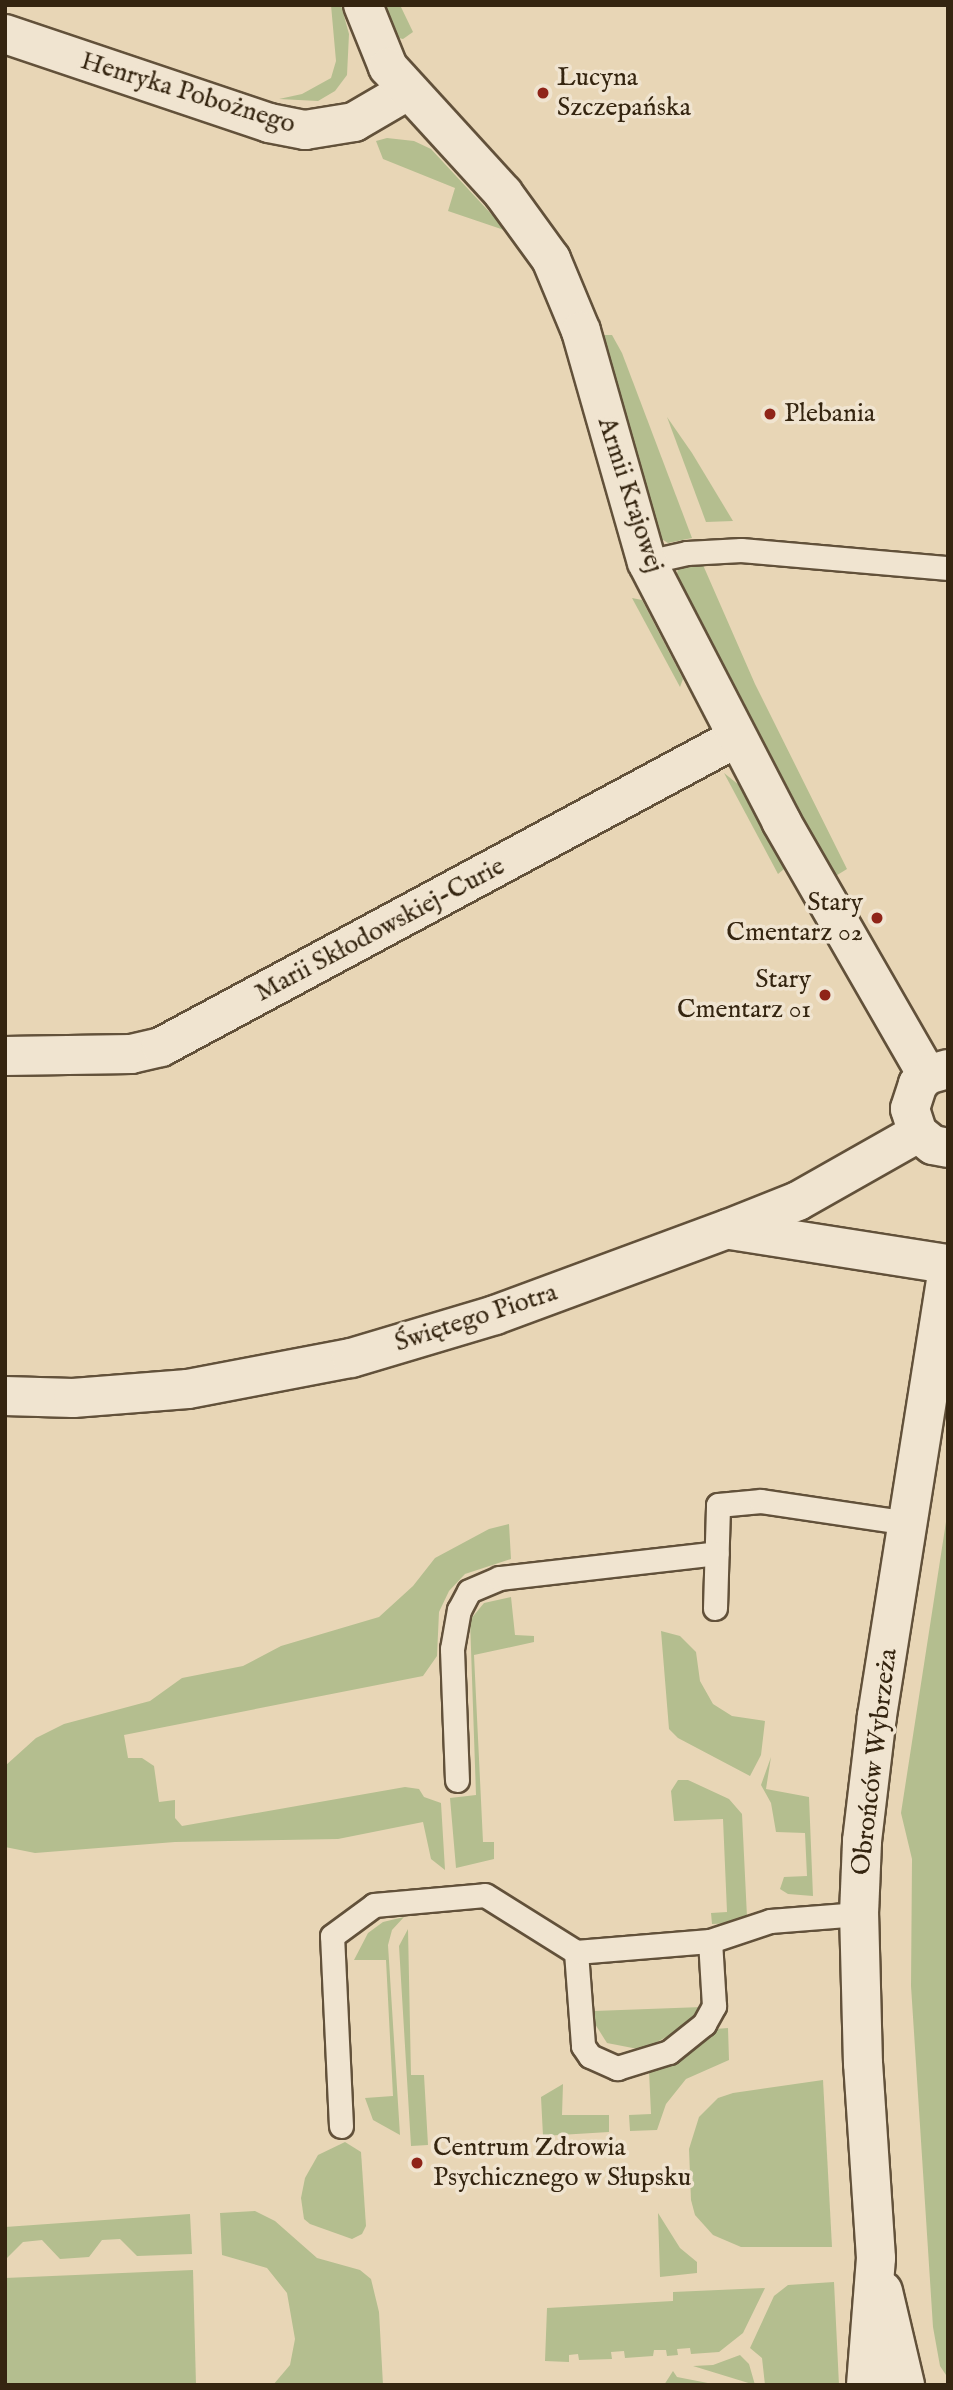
<!DOCTYPE html>
<html>
<head>
<meta charset="utf-8">
<style>
  body { margin:0 }
  #map { position:relative; width:953px; height:2390px; overflow:hidden; background:#e8d6b6; font-family:"IM FELL English",serif }
  div>[style] { position:absolute }
  .green>* { inset:0; background:#b4be8f }
  .roads { filter:drop-shadow(2px 0 #62513a) drop-shadow(-2px 0 #62513a) drop-shadow(0 2px #62513a) drop-shadow(0 -2px #62513a) }
  .service>* { height:23px; margin:-11.5px; padding:0 11.5px; transform-origin:11.5px; border-radius:11.5px; background:#f0e4d0 }
  .minor>* { height:38px; margin:-19px; padding:0 19px; transform-origin:19px; border-radius:19px; background:#f0e4d0 }
  .tertiary>* { height:38px; margin:-19px; padding:0 19px; transform-origin:19px; border-radius:19px; background:#f0e4d0 }
  .secondary>* { height:38px; margin:-19px; padding:0 19px; transform-origin:19px; border-radius:19px; background:#f0e4d0 }
  .dots>* { width:19px; height:19px; translate:-50% -50%; box-sizing:border-box; border:4px solid #f0e4d0; border-radius:50% }
  span { translate:-50% -50%; white-space:nowrap; text-align:center; line-height:1.15; -webkit-text-stroke:7px #f0e4d0; paint-order:stroke }
  .poi-label { font-size:26px; color:#352510 }
  .left { translate:0 -50%; text-align:left }
  .right { translate:-100% -50%; text-align:right }
  .street-label { font-size:26px; color:#352510 }
  .frame { position:absolute; inset:0; border:7px solid #352510; pointer-events:none }
</style>
</head>
<body>
<div id="map">
  <div class="green">
    <i style="clip-path:polygon(331px 5px,341px 5px,349px 34px,347px 75px,335px 91px,318px 101px,279px 99px,302px 94px,331px 78px,336px 61px)"></i>
    <i style="clip-path:polygon(383px 5px,400px 5px,413px 32px,403px 39px,394px 37px)"></i>
    <i style="clip-path:polygon(387px 138px,414px 141px,431px 149px,507px 231px,448px 211px,455px 188px,383px 159px,376px 141px)"></i>
    <i style="clip-path:polygon(603px 335px,612px 335px,622px 353px,692px 538px,668px 543px,660px 538px)"></i>
    <i style="clip-path:polygon(667px 417px,692px 453px,733px 521px,706px 522px)"></i>
    <i style="clip-path:polygon(703px 565px,755px 684px,847px 869px,834px 877px,675px 581px,678px 569px)"></i>
    <i style="clip-path:polygon(632px 598px,642px 600px,683px 679px,680px 687px)"></i>
    <i style="clip-path:polygon(724px 773px,739px 785px,784px 869px,778px 874px)"></i>
    <i style="clip-path:polygon(948px 1509px,948px 2378px,940px 2366px,933px 2327px,911px 1986px,912px 1859px,901px 1813px)"></i>
    <i style="clip-path:polygon(509px 1524px,511px 1559px,465px 1574px,449px 1591px,439px 1612px,437px 1656px,423px 1676px,124px 1735px,128px 1758px,142px 1758px,154px 1766px,159px 1802px,175px 1800px,175px 1818px,182px 1826px,405px 1787px,419px 1789px,424px 1797px,441px 1803px,445px 1870px,431px 1859px,423px 1822px,338px 1839px,175px 1842px,35px 1853px,5px 1847px,5px 1766px,36px 1738px,64px 1724px,150px 1701px,182px 1678px,243px 1666px,281px 1646px,379px 1617px,413px 1586px,435px 1558px,489px 1529px)"></i>
    <i style="clip-path:polygon(511px 1597px,515px 1635px,534px 1636px,534px 1642px,474px 1655px,483px 1842px,494px 1842px,494px 1859px,456px 1868px,450px 1798px,476px 1795px,470px 1620px,484px 1603px)"></i>
    <i style="clip-path:polygon(661px 1631px,680px 1636px,696px 1652px,700px 1681px,713px 1704px,732px 1716px,765px 1721px,761px 1755px,750px 1776px,678px 1738px,669px 1729px)"></i>
    <i style="clip-path:polygon(771px 1757px,766px 1789px,809px 1797px,813px 1896px,788px 1894px,780px 1889px,784px 1877px,807px 1876px,805px 1833px,776px 1832px,771px 1803px,761px 1785px)"></i>
    <i style="clip-path:polygon(678px 1780px,688px 1780px,729px 1799px,742px 1814px,747px 1917px,736px 1923px,712px 1924px,711px 1913px,727px 1912px,723px 1819px,674px 1821px,671px 1791px)"></i>
    <i style="clip-path:polygon(404px 1917px,392px 1930px,388px 1945px,400px 2135px,373px 2120px,365px 2098px,393px 2096px,386px 1960px,354px 1960px,368px 1933px,383px 1922px)"></i>
    <i style="clip-path:polygon(408px 1929px,411px 2075px,424px 2075px,428px 2145px,411px 2146px,399px 1946px)"></i>
    <i style="clip-path:polygon(702px 2007px,682px 2028px,643px 2050px,607px 2043px,595px 2024px,594px 2011px)"></i>
    <i style="clip-path:polygon(728px 2028px,729px 2060px,686px 2079px,666px 2104px,657px 2130px,630px 2131px,629px 2115px,651px 2114px,649px 2071px,679px 2057px,715px 2029px)"></i>
    <i style="clip-path:polygon(823px 2080px,832px 2247px,741px 2247px,713px 2235px,695px 2215px,691px 2200px,689px 2149px,699px 2117px,718px 2098px,733px 2093px)"></i>
    <i style="clip-path:polygon(563px 2084px,562px 2115px,609px 2115px,609px 2132px,543px 2136px,541px 2097px)"></i>
    <i style="clip-path:polygon(345px 2142px,361px 2152px,366px 2226px,362px 2234px,352px 2239px,310px 2224px,304px 2219px,301px 2198px,305px 2178px,318px 2155px)"></i>
    <i style="clip-path:polygon(255px 2211px,275px 2221px,317px 2258px,360px 2270px,371px 2279px,379px 2312px,383px 2385px,273px 2385px,290px 2365px,295px 2339px,287px 2293px,267px 2268px,222px 2255px,220px 2213px)"></i>
    <i style="clip-path:polygon(658px 2213px,680px 2248px,697px 2262px,697px 2273px,660px 2277px)"></i>
    <i style="clip-path:polygon(190px 2214px,192px 2254px,137px 2256px,120px 2239px,102px 2240px,89px 2257px,60px 2259px,42px 2240px,23px 2242px,5px 2260px,5px 2227px)"></i>
    <i style="clip-path:polygon(193px 2270px,196px 2385px,5px 2385px,5px 2278px)"></i>
    <i style="clip-path:polygon(834px 2282px,839px 2385px,765px 2385px,762px 2358px,750px 2348px,774px 2296px,788px 2285px)"></i>
    <i style="clip-path:polygon(765px 2288px,743px 2333px,719px 2352px,691px 2354px,690px 2348px,677px 2349px,678px 2355px,667px 2356px,666px 2350px,654px 2350px,653px 2356px,625px 2358px,624px 2351px,611px 2352px,612px 2359px,579px 2360px,578px 2354px,569px 2355px,569px 2362px,545px 2361px,547px 2308px,673px 2301px,673px 2292px)"></i>
    <i style="clip-path:polygon(740px 2355px,749px 2364px,755px 2385px,693px 2366px,713px 2365px)"></i>
    <i style="clip-path:polygon(673px 2371px,677px 2377px,718px 2385px,664px 2385px)"></i>
  </div>
  <div class="roads">
    <div class="service">
      <i style="left:647px;top:562px;width:41px;rotate:-12.7deg"></i>
      <i style="left:687px;top:553px;width:54px;rotate:-3.2deg"></i>
      <i style="left:741px;top:550px;width:208px;rotate:5deg"></i>
      <i style="left:715px;top:1608px;width:103px;rotate:-88.3deg"></i>
      <i style="left:718px;top:1505px;width:43px;rotate:-5.3deg"></i>
      <i style="left:761px;top:1501px;width:149px;rotate:8.5deg"></i>
      <i style="left:457px;top:1780px;width:131px;rotate:-92.2deg"></i>
      <i style="left:452px;top:1649px;width:40px;rotate:-80deg"></i>
      <i style="left:459px;top:1610px;width:21px;rotate:-62deg"></i>
      <i style="left:469px;top:1591px;width:33px;rotate:-23deg"></i>
      <i style="left:499px;top:1578px;width:219px;rotate:-6.5deg"></i>
      <i style="left:576px;top:1952px;width:94px;rotate:85.7deg"></i>
      <i style="left:583px;top:2046px;width:12px;rotate:55deg"></i>
      <i style="left:590px;top:2056px;width:30px;rotate:24deg"></i>
      <i style="left:617px;top:2068px;width:54px;rotate:-17.1deg"></i>
      <i style="left:669px;top:2052px;width:45px;rotate:-38.7deg"></i>
      <i style="left:704px;top:2024px;width:21px;rotate:-61deg"></i>
      <i style="left:714px;top:2006px;width:65px;rotate:-93.5deg"></i>
      <i style="left:341px;top:2126px;width:190px;rotate:-92.7deg"></i>
      <i style="left:332px;top:1936px;width:52px;rotate:-36.4deg"></i>
      <i style="left:374px;top:1905px;width:111px;rotate:-5.1deg"></i>
      <i style="left:485px;top:1895px;width:107px;rotate:32.1deg"></i>
      <i style="left:576px;top:1952px;width:134px;rotate:-4.7deg"></i>
      <i style="left:710px;top:1941px;width:63px;rotate:-18.4deg"></i>
      <i style="left:770px;top:1921px;width:89px;rotate:-4.5deg"></i>
    </div>
    <div class="minor">
      <i style="left:5px;top:34px;width:279px;rotate:18.6deg"></i>
      <i style="left:269px;top:123px;width:37px;rotate:11deg"></i>
      <i style="left:305px;top:130px;width:50px;rotate:-9.3deg"></i>
      <i style="left:354px;top:122px;width:61px;rotate:-30.3deg"></i>
      <i style="left:5px;top:1056px;width:126px;rotate:-0.9deg"></i>
      <i style="left:131px;top:1054px;width:31px;rotate:-13deg"></i>
      <i style="left:161px;top:1047px;width:653px;rotate:-28.25deg"></i>
    </div>
    <div class="tertiary">
      <i style="left:363px;top:5px;width:67px;rotate:68deg"></i>
      <i style="left:388px;top:67px;width:171px;rotate:47.6deg"></i>
      <i style="left:503px;top:193px;width:82px;rotate:54deg"></i>
      <i style="left:551px;top:259px;width:78px;rotate:67.4deg"></i>
      <i style="left:581px;top:331px;width:240px;rotate:74.1deg"></i>
      <i style="left:647px;top:562px;width:292px;rotate:62.6deg"></i>
      <i style="left:781px;top:821px;width:293px;rotate:60.1deg"></i>
      <i style="left:883px;top:2291px;width:97px;rotate:76.8deg"></i>
      <i style="left:866px;top:2385px;width:127px;rotate:-85.5deg"></i>
      <i style="left:876px;top:2258px;width:194px;rotate:-93.8deg"></i>
      <i style="left:863px;top:2064px;width:150px;rotate:-91.5deg"></i>
      <i style="left:859px;top:1914px;width:73px;rotate:-87.6deg"></i>
      <i style="left:862px;top:1841px;width:126px;rotate:-83.2deg"></i>
      <i style="left:877px;top:1716px;width:452px;rotate:-81deg"></i>
    </div>
    <div class="secondary">
      <i style="left:948px;top:1069px;width:22px;rotate:164deg"></i>
      <i style="left:927px;top:1075px;width:13px;rotate:135deg"></i>
      <i style="left:918px;top:1084px;width:26px;rotate:108deg"></i>
      <i style="left:910px;top:1109px;width:25px;rotate:72deg"></i>
      <i style="left:918px;top:1133px;width:19px;rotate:39deg"></i>
      <i style="left:933px;top:1145px;width:15px;rotate:11deg"></i>
      <i style="left:730px;top:1230px;width:221px;rotate:8.9deg"></i>
      <i style="left:5px;top:1396px;width:68px;rotate:1.7deg"></i>
      <i style="left:73px;top:1398px;width:115px;rotate:-4.5deg"></i>
      <i style="left:188px;top:1389px;width:166px;rotate:-10.8deg"></i>
      <i style="left:351px;top:1358px;width:150px;rotate:-16.6deg"></i>
      <i style="left:495px;top:1315px;width:248px;rotate:-20.3deg"></i>
      <i style="left:728px;top:1229px;width:75px;rotate:-21.8deg"></i>
      <i style="left:798px;top:1201px;width:138px;rotate:-29.5deg"></i>
    </div>
  </div>
  <div class="dots">
    <i style="left:543px;top:93px;background:#8f2418"></i>
    <i style="left:770px;top:414px;background:#8f2418"></i>
    <i style="left:877px;top:918px;background:#8f2418"></i>
    <i style="left:825px;top:995px;background:#8f2418"></i>
    <i style="left:417px;top:2163px;background:#8f2418"></i>
  </div>
  <div class="poi-label">
    <span class="left" style="left:557px;top:93px">Lucyna<br>Szczepańska</span>
    <span class="left" style="left:784px;top:414px">Plebania</span>
    <span class="right" style="left:863px;top:918px">Stary<br>Cmentarz 02</span>
    <span class="right" style="left:811px;top:995px">Stary<br>Cmentarz 01</span>
    <span class="left" style="left:433px;top:2163px">Centrum Zdrowia<br>Psychicznego w Słupsku</span>
  </div>
  <div class="street-label">
    <span style="left:188px;top:93px;rotate:17deg">Henryka Pobożnego</span>
    <span style="left:630px;top:495px;rotate:72deg">Armii Krajowej</span>
    <span style="left:380px;top:930px;rotate:-28deg">Marii Skłodowskiej-Curie</span>
    <span style="left:476px;top:1318px;rotate:-18deg">Świętego Piotra</span>
    <span style="left:875px;top:1762px;rotate:-83deg">Obrońców Wybrzeża</span>
  </div>
  <div class="frame"></div>
</div>
</body>
</html>
